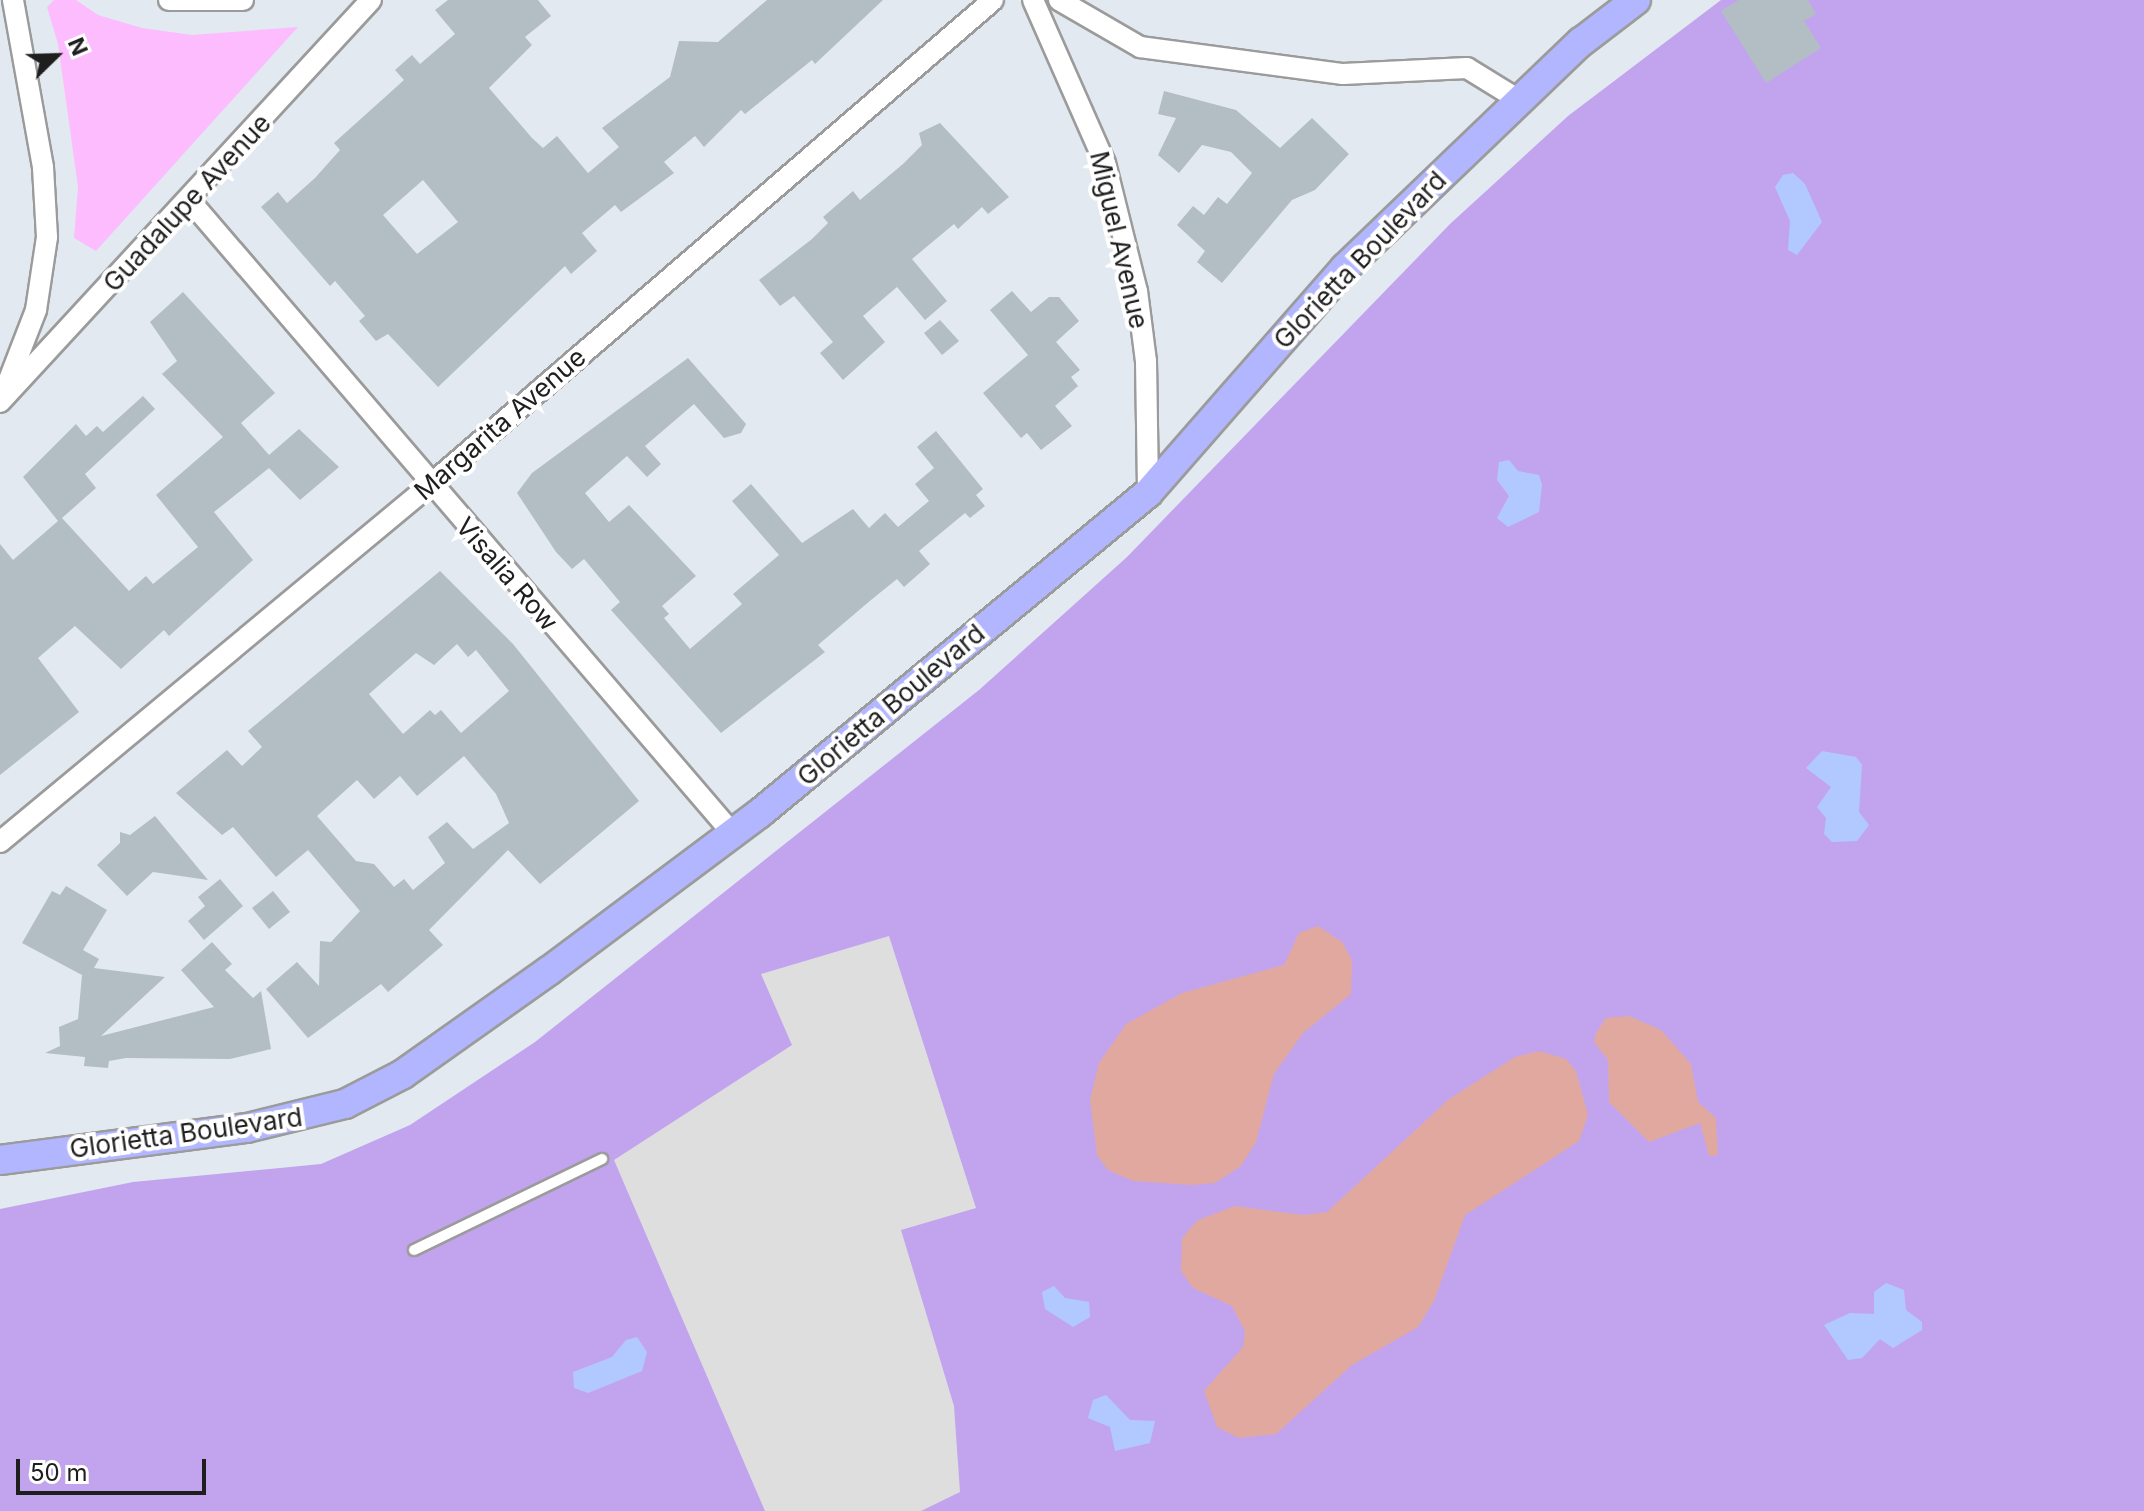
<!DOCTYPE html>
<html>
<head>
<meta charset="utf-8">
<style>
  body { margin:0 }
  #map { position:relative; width:2144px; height:1511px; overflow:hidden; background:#e3e9f0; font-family:Inter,sans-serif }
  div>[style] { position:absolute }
  .grass>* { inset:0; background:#c2a4ee }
  .sand>* { inset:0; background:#b2c9ff }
  .park>* { inset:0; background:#fcbcfe }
  .parking>* { inset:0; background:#dedede }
  .water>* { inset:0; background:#e1a8a0 }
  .building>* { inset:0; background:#b2bec4 }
  .roads { filter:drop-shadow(2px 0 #9b9b9b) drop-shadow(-2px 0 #9b9b9b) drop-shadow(0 2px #9b9b9b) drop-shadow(0 -2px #9b9b9b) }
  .lane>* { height:10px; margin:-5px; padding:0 5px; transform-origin:5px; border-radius:5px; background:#fff }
  .street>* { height:20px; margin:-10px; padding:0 10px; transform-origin:10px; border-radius:10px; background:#fff }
  .secondary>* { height:28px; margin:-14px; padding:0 14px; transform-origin:14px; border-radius:14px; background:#b2b6ff }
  span { translate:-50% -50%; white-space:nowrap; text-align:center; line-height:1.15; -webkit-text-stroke:8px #fff; paint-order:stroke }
  .street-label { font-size:26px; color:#1e1e1e }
  .north { position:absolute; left:16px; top:16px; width:80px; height:80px; -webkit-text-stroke:6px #fff; paint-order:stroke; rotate:67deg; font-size:22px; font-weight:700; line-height:32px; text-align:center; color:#1e1e1e }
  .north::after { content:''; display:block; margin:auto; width:28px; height:36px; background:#1e1e1e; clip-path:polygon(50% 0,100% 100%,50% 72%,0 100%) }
  .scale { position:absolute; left:16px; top:1459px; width:190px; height:36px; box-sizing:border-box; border:4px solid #1e1e1e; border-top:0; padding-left:10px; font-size:24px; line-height:28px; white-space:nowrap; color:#1e1e1e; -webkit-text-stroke:6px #fff; paint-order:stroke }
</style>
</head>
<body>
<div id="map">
  <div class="grass">
    <i style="clip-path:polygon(1721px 0,2144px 0,2144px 1511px,0 1511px,0 1209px,133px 1182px,321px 1164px,410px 1125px,535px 1042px,979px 690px,1127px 557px,1450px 224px,1568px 116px)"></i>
  </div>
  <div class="sand">
    <i style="clip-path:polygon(1783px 175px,1793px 173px,1805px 184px,1822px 222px,1797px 255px,1788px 250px,1790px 221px,1775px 187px)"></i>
    <i style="clip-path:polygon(1509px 460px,1518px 471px,1539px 475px,1542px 485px,1539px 512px,1508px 527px,1497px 518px,1509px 496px,1497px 480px,1499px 462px)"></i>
    <i style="clip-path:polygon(1822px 751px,1856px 757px,1862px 765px,1859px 812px,1869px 825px,1857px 841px,1832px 842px,1824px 834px,1826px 818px,1817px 807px,1831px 787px,1806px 768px)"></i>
    <i style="clip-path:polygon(1886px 1283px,1904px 1290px,1906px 1310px,1922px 1322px,1922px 1330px,1893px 1348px,1880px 1339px,1862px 1358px,1848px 1360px,1824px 1325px,1850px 1313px,1874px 1314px,1874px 1292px)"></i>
    <i style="clip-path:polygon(1054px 1286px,1065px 1298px,1089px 1302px,1090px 1317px,1073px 1327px,1045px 1309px,1042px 1292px)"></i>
    <i style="clip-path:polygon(637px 1337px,647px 1352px,642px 1371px,588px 1393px,574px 1388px,573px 1372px,612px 1357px,626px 1340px)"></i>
    <i style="clip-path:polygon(1106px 1395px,1130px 1420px,1155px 1421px,1150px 1443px,1115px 1451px,1110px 1427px,1088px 1418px,1093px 1400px)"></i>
  </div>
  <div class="park">
    <i style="clip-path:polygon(54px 0,76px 0,98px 15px,142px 28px,192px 35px,298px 27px,96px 251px,74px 238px,78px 187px,58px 44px,47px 7px)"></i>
  </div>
  <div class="parking">
    <i style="clip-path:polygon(889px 936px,976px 1208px,901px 1230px,954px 1406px,960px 1492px,921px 1511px,765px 1511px,614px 1160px,792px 1045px,761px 974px)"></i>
  </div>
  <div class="water">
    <i style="clip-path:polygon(1318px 926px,1342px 942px,1352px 960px,1351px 994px,1303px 1033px,1274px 1074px,1256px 1142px,1241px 1166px,1215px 1183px,1192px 1185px,1133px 1181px,1108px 1170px,1097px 1155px,1090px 1100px,1099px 1063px,1126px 1024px,1182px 993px,1284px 965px,1299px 933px)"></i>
    <i style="clip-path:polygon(1629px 1016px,1661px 1030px,1691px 1064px,1698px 1102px,1716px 1118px,1718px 1155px,1709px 1156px,1700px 1123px,1649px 1142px,1609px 1102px,1608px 1060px,1594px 1042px,1596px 1033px,1606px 1018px)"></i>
    <i style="clip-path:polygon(1539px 1051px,1566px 1059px,1576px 1071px,1588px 1115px,1579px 1141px,1465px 1215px,1434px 1301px,1418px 1327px,1352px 1365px,1276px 1434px,1239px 1438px,1217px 1427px,1204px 1391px,1243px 1347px,1245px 1331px,1232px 1306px,1193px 1288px,1181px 1271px,1182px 1238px,1198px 1220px,1235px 1206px,1303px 1215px,1327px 1212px,1449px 1099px,1515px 1057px)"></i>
  </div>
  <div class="building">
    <i style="clip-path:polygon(evenodd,448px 0,538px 0,551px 16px,525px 37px,532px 45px,489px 88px,532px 138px,543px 148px,557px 136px,588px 173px,619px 147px,602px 128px,670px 77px,679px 41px,718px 42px,767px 0,883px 0,815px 64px,812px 60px,745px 114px,741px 110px,704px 147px,695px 136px,664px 162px,674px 173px,621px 212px,615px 205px,582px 233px,597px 251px,571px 274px,565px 266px,438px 387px,388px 334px,376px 341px,359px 321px,365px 316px,335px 281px,330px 286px,261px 207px,278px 192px,287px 203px,315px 178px,340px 150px,334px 143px,404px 80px,395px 70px,412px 55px,420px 64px,455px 34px,435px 10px,448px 0,423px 180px,458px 222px,417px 254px,383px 215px,423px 180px)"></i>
    <i style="clip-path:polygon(1739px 0,1808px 0,1816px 14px,1804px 21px,1821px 48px,1766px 83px,1721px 11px)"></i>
    <i style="clip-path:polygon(1164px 91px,1236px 110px,1280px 148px,1312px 118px,1349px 154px,1315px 190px,1292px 200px,1222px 283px,1197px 262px,1205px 251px,1177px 225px,1193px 206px,1204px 215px,1218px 197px,1227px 204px,1252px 173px,1231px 152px,1202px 145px,1179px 173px,1158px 155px,1176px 118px,1158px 114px)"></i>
    <i style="clip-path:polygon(940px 123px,1009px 197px,988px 214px,982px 207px,958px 229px,954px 224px,912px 259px,947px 301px,925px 320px,897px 287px,863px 316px,885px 342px,843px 380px,820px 353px,833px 342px,794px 296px,780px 306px,759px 280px,812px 239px,828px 223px,823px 217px,853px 191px,860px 200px,903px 164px,922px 145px,919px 133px)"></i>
    <i style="clip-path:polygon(1012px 291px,1031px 312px,1049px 297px,1059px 297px,1079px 321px,1056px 342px,1080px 370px,1071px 377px,1078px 386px,1055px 406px,1072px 426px,1041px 450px,1027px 433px,1021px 438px,983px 393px,1028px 355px,990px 310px)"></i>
    <i style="clip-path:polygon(183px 292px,275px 393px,241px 423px,269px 455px,299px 429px,339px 467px,300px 500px,269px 468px,214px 512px,253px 560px,169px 636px,164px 630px,121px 669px,75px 626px,38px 658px,79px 712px,0 775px,0 544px,13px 560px,58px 521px,23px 477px,76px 424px,86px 436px,97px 426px,103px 432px,143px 396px,155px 409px,85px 474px,96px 488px,62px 518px,129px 591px,146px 576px,153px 584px,198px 547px,156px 495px,223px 437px,162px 374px,177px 361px,150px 322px)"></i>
    <i style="clip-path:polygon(940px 320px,959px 341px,942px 355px,924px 333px)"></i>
    <i style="clip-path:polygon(688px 358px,746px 424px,741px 433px,724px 438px,694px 404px,645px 446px,661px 464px,647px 477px,627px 456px,585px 493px,609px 522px,629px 505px,696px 576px,662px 606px,669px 614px,664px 618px,690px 649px,742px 604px,733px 594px,779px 555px,732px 501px,751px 484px,802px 543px,853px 509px,869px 528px,885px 513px,898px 527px,929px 501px,915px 484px,934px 468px,917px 447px,936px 431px,983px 489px,976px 495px,985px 506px,970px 518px,965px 513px,919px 551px,930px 564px,904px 587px,897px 579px,871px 600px,818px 645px,825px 652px,721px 733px,611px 610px,620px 602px,584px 559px,572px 569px,556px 552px,517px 493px,532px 473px)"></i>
    <i style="clip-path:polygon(evenodd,440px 571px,513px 644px,639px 801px,540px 884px,508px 850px,429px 930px,443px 945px,388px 992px,381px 984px,308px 1038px,266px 989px,297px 962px,319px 986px,320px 941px,331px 942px,360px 911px,308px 850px,276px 877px,233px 827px,222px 835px,176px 793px,227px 750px,242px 766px,262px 747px,248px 731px,440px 571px,457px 644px,468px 657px,476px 650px,509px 691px,461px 733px,441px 710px,435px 715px,430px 710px,403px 734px,369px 694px,416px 653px,434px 665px,457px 644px,440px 571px,464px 756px,496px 794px,509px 823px,473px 849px,447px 822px,428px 837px,445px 863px,413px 890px,404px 879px,394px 887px,374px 864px,356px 861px,317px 816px,357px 780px,374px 799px,400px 776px,417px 796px,464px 756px)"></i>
    <i style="clip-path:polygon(155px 816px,208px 880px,153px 872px,127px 896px,97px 865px,120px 843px,120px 832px,130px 835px)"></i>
    <i style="clip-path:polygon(220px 879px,243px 906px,204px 940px,188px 921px,205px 906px,198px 897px)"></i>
    <i style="clip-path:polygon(66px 886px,107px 910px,83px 950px,99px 959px,94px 968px,165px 977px,101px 1036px,214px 1007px,181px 970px,212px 942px,232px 964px,225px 970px,253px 998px,261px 991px,271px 1049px,230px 1059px,126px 1058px,109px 1061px,108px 1068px,84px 1066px,85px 1057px,45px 1053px,60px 1046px,59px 1027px,78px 1019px,82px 975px,22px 943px,52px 891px,60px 895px)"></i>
    <i style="clip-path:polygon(273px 891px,290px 912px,269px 929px,252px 908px)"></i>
  </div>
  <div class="roads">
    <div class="lane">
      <i style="left:414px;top:1250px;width:209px;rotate:-25.8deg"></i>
    </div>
    <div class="street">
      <i style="left:169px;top:0;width:74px"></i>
      <i style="left:1033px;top:0;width:178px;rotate:66.2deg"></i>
      <i style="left:1105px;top:163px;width:132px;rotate:76deg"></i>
      <i style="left:1137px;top:291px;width:71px;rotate:82.7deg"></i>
      <i style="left:1146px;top:361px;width:132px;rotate:89.1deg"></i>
      <i style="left:1059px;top:0;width:94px;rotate:30.1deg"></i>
      <i style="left:1140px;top:47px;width:205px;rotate:7.6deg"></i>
      <i style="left:1343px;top:74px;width:124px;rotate:-2.8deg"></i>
      <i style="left:1467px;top:68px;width:61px;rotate:31.6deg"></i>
      <i style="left:191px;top:202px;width:833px;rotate:49.38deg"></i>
      <i style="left:5px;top:390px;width:86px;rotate:-68.8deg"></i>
      <i style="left:36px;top:310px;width:74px;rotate:-81.4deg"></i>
      <i style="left:47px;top:237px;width:70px;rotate:-93.3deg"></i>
      <i style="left:43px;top:167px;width:170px;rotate:-100.2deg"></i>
      <i style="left:0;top:402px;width:547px;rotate:-47.3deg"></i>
      <i style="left:0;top:842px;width:559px;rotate:-39.7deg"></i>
      <i style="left:430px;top:485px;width:743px;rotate:-40.74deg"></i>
    </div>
    <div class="secondary">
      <i style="left:0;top:1160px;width:249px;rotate:-7.4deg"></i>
      <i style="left:247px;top:1128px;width:101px;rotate:-13.8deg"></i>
      <i style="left:345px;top:1104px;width:65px;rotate:-27.3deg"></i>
      <i style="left:403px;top:1074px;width:180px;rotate:-35.3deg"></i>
      <i style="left:550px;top:970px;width:262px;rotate:-36.8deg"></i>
      <i style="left:760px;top:813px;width:503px;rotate:-39.51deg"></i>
      <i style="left:1148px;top:493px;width:299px;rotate:-48.8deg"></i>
      <i style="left:1345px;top:268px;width:327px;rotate:-43.8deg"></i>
      <i style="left:1581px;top:42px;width:69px;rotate:-37.4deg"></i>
    </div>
  </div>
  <div class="street-label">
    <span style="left:187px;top:203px;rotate:-47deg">Guadalupe Avenue</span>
    <span style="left:1119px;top:240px;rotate:77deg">Miguel Avenue</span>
    <span style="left:1360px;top:260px;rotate:-46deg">Glorietta Boulevard</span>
    <span style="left:500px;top:424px;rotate:-41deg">Margarita Avenue</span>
    <span style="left:507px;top:574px;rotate:49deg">Visalia Row</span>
    <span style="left:891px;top:705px;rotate:-40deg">Glorietta Boulevard</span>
    <span style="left:186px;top:1133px;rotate:-8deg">Glorietta Boulevard</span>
  </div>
  <div class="north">N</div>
  <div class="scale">50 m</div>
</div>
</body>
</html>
